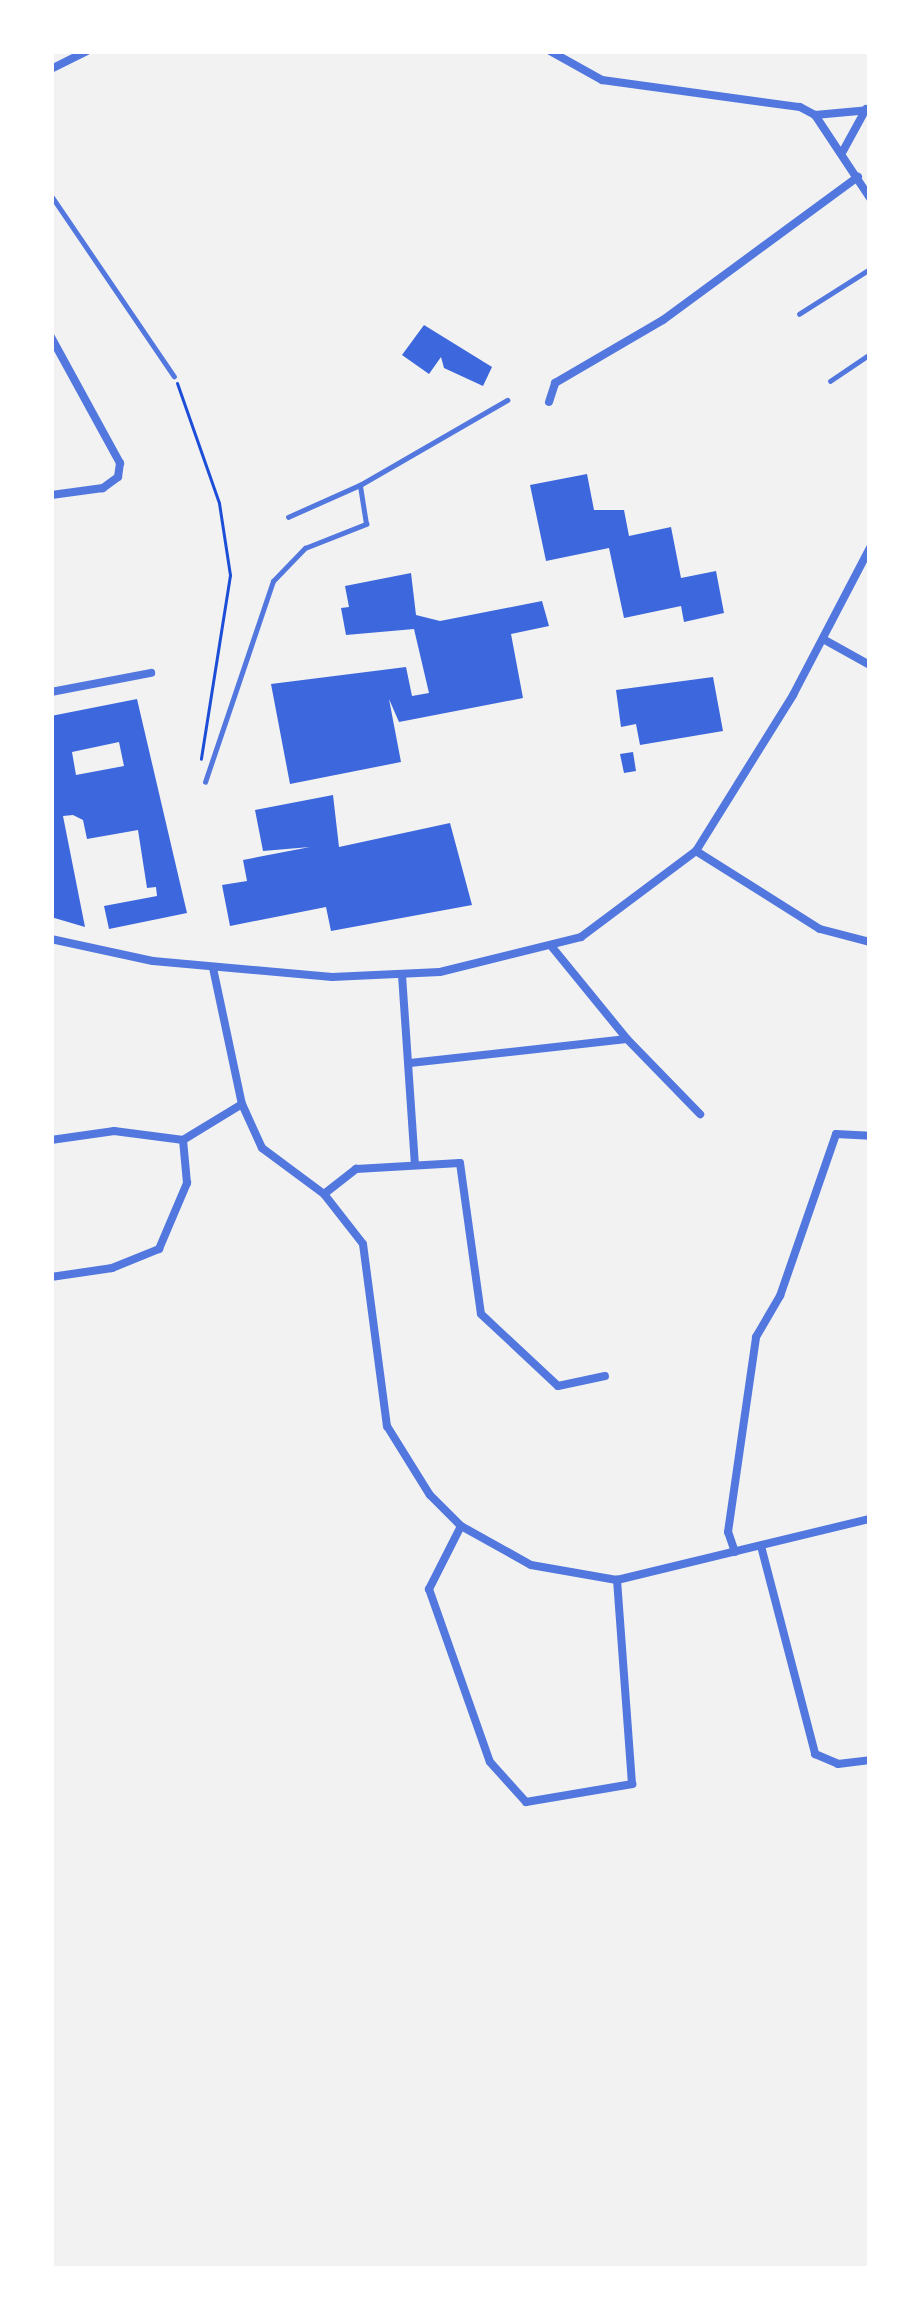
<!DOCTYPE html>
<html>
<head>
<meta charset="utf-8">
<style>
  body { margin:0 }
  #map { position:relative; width:921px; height:2320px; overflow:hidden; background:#f2f2f2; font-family:"Noto Serif",serif }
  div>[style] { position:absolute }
  .building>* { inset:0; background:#3d67dc }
  .path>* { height:3px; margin:-1.5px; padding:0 1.5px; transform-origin:1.5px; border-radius:1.5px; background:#1d4ed8 }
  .service>* { height:4.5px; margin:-2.25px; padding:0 2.25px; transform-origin:2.25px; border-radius:2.25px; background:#5277de }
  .minor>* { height:8px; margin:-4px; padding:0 4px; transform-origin:4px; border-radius:4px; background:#5277de }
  span { translate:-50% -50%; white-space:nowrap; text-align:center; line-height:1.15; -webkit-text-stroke:10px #fff; paint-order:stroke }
  .frame { position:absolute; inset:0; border:54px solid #fff; pointer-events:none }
</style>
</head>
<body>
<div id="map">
  <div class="building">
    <i style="clip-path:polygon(424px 325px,492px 367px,483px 386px,444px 368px,441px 357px,429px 374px,402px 355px)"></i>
    <i style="clip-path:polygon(587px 474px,594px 510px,624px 510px,629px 536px,671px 527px,681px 578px,716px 571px,724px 613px,684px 622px,681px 606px,624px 618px,609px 548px,546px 561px,530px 485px)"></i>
    <i style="clip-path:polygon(411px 573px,416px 615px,440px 621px,542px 601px,549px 626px,511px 634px,523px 698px,399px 722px,389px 699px,401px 762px,290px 784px,271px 684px,406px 667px,412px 696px,429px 693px,414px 629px,346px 635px,341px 608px,349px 607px,345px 586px)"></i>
    <i style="clip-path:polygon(713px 677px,723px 731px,640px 745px,636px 724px,621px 727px,616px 690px)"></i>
    <i style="clip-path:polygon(evenodd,137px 699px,187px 913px,109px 929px,104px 906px,157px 896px,156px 887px,147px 888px,138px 830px,87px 839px,83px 820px,73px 815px,63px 816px,85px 927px,51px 917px,51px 716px,137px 699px,119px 742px,124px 766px,76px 775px,72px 752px,119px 742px)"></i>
    <i style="clip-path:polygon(633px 752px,636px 771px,624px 773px,620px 754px)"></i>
    <i style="clip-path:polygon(333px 795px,339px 847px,450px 823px,472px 905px,331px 931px,326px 907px,230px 926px,222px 885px,247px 881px,243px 860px,310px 847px,263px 851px,255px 810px)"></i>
  </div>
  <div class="path">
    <i style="left:177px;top:383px;width:127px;rotate:70.7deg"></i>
    <i style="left:219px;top:503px;width:73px;rotate:81.3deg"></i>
    <i style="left:230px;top:575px;width:186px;rotate:99deg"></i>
  </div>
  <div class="service">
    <i style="left:51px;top:195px;width:219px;rotate:55.8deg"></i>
    <i style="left:799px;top:314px;width:84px;rotate:-32.4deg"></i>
    <i style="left:830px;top:381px;width:48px;rotate:-34deg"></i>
    <i style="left:288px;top:517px;width:79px;rotate:-24deg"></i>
    <i style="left:360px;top:485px;width:170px;rotate:-30deg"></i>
    <i style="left:205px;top:782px;width:212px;rotate:-71.3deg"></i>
    <i style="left:273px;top:581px;width:46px;rotate:-45.9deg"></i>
    <i style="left:305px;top:548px;width:66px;rotate:-21.5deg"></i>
    <i style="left:366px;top:524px;width:39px;rotate:-99deg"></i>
  </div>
  <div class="minor">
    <i style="left:550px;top:51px;width:60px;rotate:29.1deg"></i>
    <i style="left:602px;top:80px;width:200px;rotate:7.8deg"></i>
    <i style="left:800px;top:107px;width:17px;rotate:28deg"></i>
    <i style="left:815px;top:115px;width:100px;rotate:56.5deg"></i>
    <i style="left:51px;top:69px;width:40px;rotate:-26.6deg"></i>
    <i style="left:815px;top:115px;width:55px;rotate:-5.2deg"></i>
    <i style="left:843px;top:151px;width:48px;rotate:-61.3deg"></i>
    <i style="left:51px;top:337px;width:144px;rotate:61.3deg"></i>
    <i style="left:120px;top:463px;width:14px;rotate:98deg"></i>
    <i style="left:118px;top:477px;width:19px;rotate:144deg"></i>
    <i style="left:103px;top:488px;width:52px;rotate:172.3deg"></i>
    <i style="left:549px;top:402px;width:20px;rotate:-72deg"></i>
    <i style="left:555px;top:383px;width:125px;rotate:-30.3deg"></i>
    <i style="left:663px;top:320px;width:242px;rotate:-36.3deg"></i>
    <i style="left:823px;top:639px;width:54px;rotate:29deg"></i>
    <i style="left:51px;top:692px;width:102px;rotate:-10.8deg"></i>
    <i style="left:696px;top:851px;width:146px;rotate:32.2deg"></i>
    <i style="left:820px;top:929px;width:52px;rotate:14.6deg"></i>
    <i style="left:51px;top:939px;width:104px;rotate:12.2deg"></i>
    <i style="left:153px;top:961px;width:180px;rotate:5.1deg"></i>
    <i style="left:332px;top:977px;width:108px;rotate:-2.7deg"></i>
    <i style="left:440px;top:972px;width:145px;rotate:-13.9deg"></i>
    <i style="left:581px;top:937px;width:144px;rotate:-36.8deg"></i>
    <i style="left:696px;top:851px;width:184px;rotate:-58.1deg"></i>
    <i style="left:793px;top:695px;width:166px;rotate:-62.4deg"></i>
    <i style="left:552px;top:947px;width:119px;rotate:50.8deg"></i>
    <i style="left:213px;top:968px;width:139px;rotate:78deg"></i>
    <i style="left:242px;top:1104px;width:48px;rotate:65.6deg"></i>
    <i style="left:262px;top:1148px;width:77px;rotate:36.6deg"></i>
    <i style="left:324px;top:1194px;width:63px;rotate:52deg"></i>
    <i style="left:363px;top:1244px;width:184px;rotate:82.5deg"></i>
    <i style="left:387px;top:1426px;width:81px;rotate:58.1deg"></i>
    <i style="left:430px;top:1495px;width:44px;rotate:45deg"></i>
    <i style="left:461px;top:1526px;width:80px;rotate:29.1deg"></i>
    <i style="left:531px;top:1565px;width:87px;rotate:9.9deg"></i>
    <i style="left:617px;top:1580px;width:260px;rotate:-13.6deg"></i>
    <i style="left:402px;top:975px;width:189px;rotate:86.1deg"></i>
    <i style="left:410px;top:1063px;width:218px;rotate:-6.3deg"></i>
    <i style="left:627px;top:1039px;width:105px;rotate:45.8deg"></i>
    <i style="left:51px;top:1140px;width:64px;rotate:-8.1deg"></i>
    <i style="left:114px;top:1131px;width:70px;rotate:7.4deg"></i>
    <i style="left:183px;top:1140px;width:69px;rotate:-31.4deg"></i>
    <i style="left:324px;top:1194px;width:41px;rotate:-38deg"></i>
    <i style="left:356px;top:1169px;width:104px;rotate:-3.3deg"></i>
    <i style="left:460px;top:1163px;width:152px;rotate:82.1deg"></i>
    <i style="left:481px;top:1314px;width:105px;rotate:43.1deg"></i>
    <i style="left:558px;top:1386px;width:48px;rotate:-12deg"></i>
    <i style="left:51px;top:1277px;width:62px;rotate:-8.4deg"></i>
    <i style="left:112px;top:1268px;width:51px;rotate:-22deg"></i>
    <i style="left:159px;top:1249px;width:72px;rotate:-67deg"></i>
    <i style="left:187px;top:1183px;width:43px;rotate:-95.3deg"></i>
    <i style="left:461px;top:1526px;width:71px;rotate:116.9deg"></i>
    <i style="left:429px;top:1589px;width:183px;rotate:70.6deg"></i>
    <i style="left:490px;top:1762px;width:54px;rotate:48deg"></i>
    <i style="left:526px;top:1802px;width:108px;rotate:-9.6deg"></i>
    <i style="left:632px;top:1784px;width:205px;rotate:-94.2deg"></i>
    <i style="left:761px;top:1546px;width:215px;rotate:75.4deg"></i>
    <i style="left:815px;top:1754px;width:25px;rotate:23deg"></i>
    <i style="left:838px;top:1764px;width:32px;rotate:-7deg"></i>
    <i style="left:735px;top:1552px;width:21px;rotate:-109deg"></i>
    <i style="left:728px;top:1532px;width:197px;rotate:-81.8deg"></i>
    <i style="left:756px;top:1337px;width:48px;rotate:-59.7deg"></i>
    <i style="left:780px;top:1296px;width:171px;rotate:-70.9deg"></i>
    <i style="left:836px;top:1134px;width:34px;rotate:3deg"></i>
  </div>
  <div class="frame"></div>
</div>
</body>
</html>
